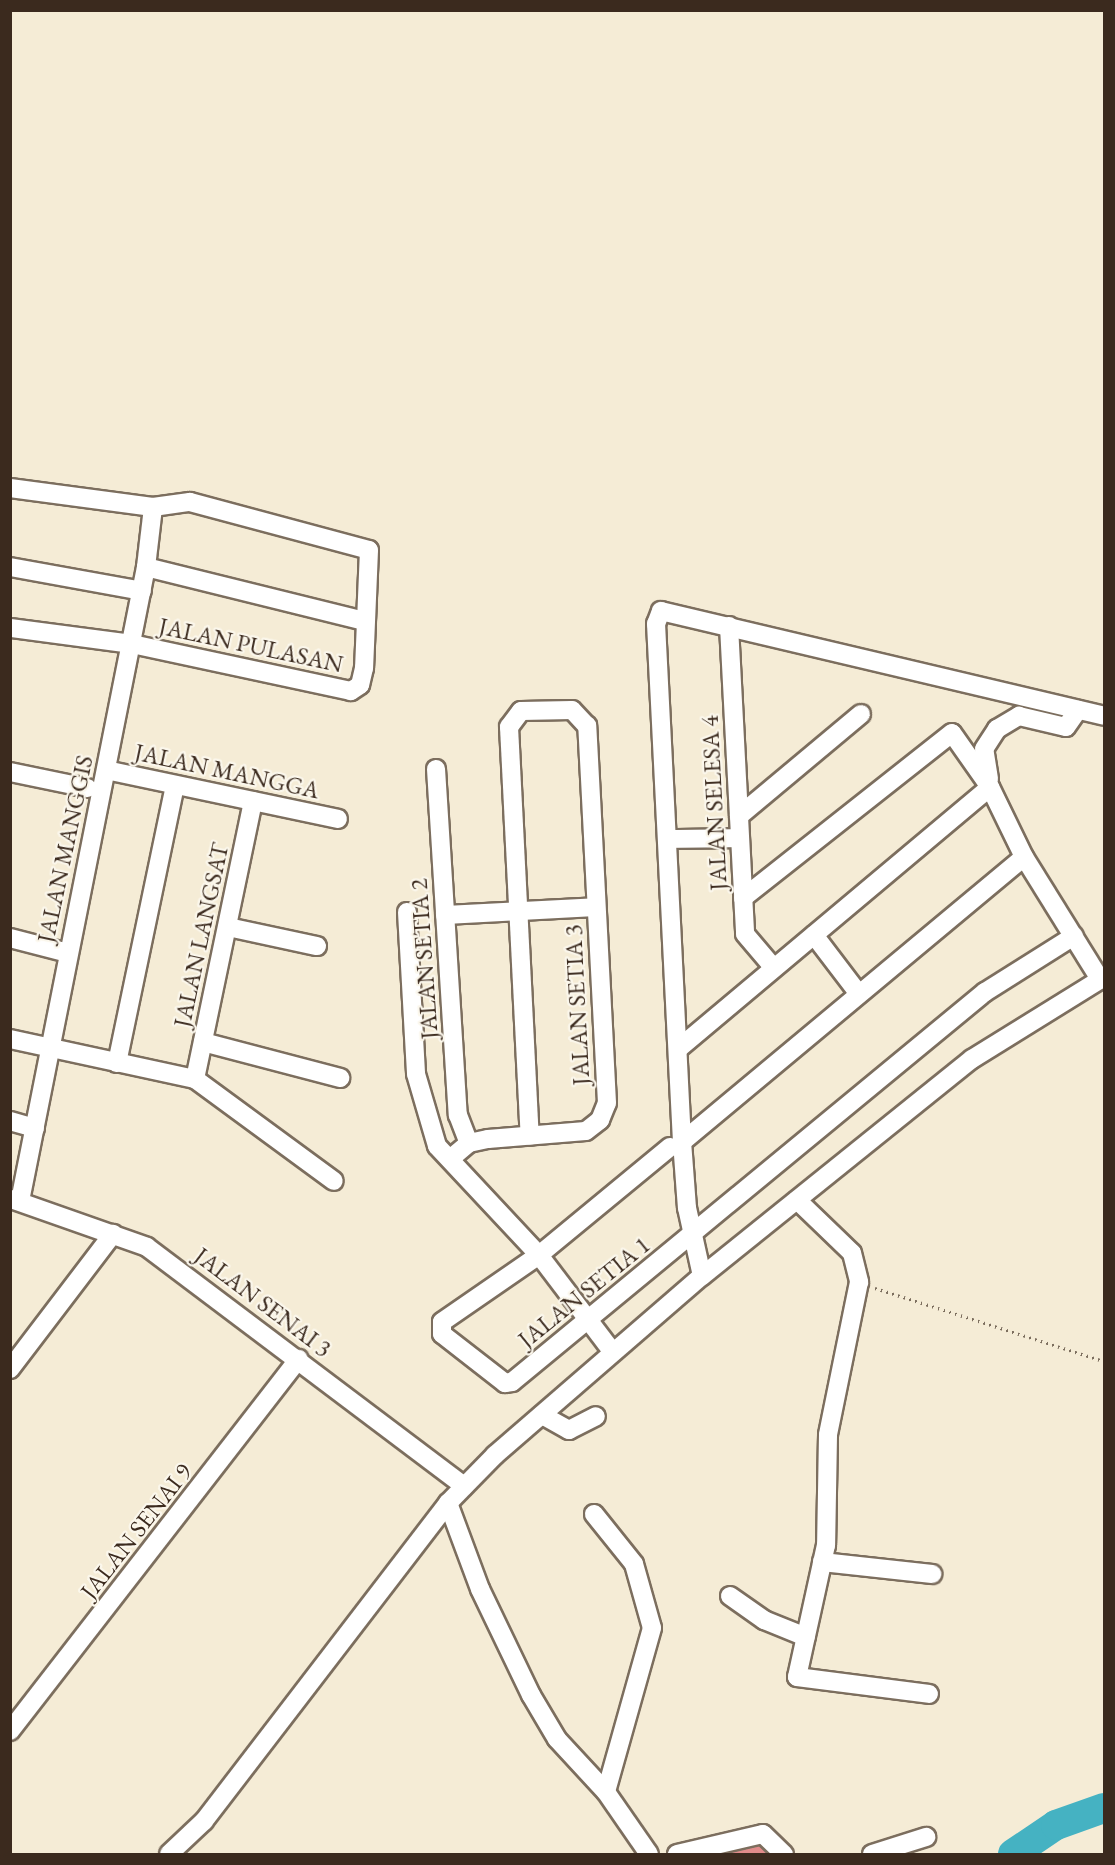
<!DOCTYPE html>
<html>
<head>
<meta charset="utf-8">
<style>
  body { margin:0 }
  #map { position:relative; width:1115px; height:1865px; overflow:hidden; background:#f5ecd6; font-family:"EB Garamond",serif }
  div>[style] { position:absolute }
  .river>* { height:30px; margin:-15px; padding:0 15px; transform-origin:15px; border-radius:15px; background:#45b2c2 }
  .building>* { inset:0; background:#e18c8b }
  .path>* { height:3px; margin-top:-1.5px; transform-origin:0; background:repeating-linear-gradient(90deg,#7c6e5e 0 1.5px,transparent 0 6px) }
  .roads { filter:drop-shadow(2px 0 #7c6e5e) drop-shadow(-2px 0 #7c6e5e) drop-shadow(0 2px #7c6e5e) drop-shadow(0 -2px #7c6e5e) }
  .minor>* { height:18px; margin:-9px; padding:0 9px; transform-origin:9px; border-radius:9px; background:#fff }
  span { translate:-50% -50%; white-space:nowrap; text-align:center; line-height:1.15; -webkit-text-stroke:4.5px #fbf7ec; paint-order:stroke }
  .street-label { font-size:24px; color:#3b2a1e }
  .frame { position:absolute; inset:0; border:12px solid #3b2a1e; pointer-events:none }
</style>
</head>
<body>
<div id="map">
  <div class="river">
    <i style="left:1013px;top:1854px;width:52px;rotate:-34deg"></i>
    <i style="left:1056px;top:1825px;width:51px;rotate:-19.5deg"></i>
  </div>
  <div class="building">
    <i style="clip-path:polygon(760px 1846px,768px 1854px,725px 1854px)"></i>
  </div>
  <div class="path">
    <i style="left:875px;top:1288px;width:240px;rotate:17.7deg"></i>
  </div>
  <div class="roads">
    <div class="minor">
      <i style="left:10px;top:488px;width:144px;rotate:7.6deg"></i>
      <i style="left:153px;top:507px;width:37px;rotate:-8deg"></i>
      <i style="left:190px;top:502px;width:185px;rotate:15deg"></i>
      <i style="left:369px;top:550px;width:118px;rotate:92.4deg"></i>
      <i style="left:364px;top:668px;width:17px;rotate:103deg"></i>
      <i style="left:360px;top:685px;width:11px;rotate:146deg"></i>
      <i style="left:351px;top:691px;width:224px;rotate:-167.9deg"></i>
      <i style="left:132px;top:644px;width:123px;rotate:-172.5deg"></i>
      <i style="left:10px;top:567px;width:134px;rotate:10.3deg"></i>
      <i style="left:146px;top:567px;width:225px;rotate:13.9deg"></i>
      <i style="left:729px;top:626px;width:308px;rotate:87deg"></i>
      <i style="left:745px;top:934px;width:43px;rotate:49.7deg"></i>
      <i style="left:436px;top:769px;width:347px;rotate:86.4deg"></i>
      <i style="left:458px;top:1115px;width:30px;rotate:69deg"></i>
      <i style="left:106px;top:770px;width:237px;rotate:11.9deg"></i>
      <i style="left:10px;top:772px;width:79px;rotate:11.7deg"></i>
      <i style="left:989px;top:779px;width:30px;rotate:-99deg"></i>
      <i style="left:984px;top:749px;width:24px;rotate:-57deg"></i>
      <i style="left:997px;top:729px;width:26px;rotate:-31deg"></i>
      <i style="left:1019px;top:716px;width:48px;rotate:13.2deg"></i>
      <i style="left:1066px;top:727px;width:21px;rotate:-55deg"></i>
      <i style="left:739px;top:816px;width:159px;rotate:-39.9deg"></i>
      <i style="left:668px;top:839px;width:71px;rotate:-0.8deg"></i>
      <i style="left:743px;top:898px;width:266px;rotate:-38.3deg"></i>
      <i style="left:952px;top:733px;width:66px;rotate:54.9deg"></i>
      <i style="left:990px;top:787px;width:78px;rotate:64.1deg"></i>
      <i style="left:1024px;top:857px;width:144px;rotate:58.1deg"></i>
      <i style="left:407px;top:912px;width:162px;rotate:86.8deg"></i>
      <i style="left:416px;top:1074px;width:75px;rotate:73.7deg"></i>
      <i style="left:437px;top:1146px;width:149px;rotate:46.9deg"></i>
      <i style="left:539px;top:1255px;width:121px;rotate:52.8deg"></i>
      <i style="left:445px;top:915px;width:151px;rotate:-3deg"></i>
      <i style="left:228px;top:927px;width:91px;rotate:12.1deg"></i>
      <i style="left:814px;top:935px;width:74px;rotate:52.7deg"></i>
      <i style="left:10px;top:938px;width:60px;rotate:14.5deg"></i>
      <i style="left:10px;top:1039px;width:189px;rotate:12.2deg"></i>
      <i style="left:195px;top:1079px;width:172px;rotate:36.3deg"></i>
      <i style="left:203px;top:1042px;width:142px;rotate:14.7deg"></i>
      <i style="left:678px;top:1049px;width:407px;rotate:-40deg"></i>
      <i style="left:117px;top:1063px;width:284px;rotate:-78.2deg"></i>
      <i style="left:195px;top:1079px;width:284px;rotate:-78.2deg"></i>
      <i style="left:10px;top:1121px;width:26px;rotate:16deg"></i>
      <i style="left:682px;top:1142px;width:445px;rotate:-39.8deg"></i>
      <i style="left:670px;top:1147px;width:170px;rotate:140.5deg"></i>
      <i style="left:539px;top:1255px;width:118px;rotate:145.4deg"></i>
      <i style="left:442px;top:1322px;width:12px;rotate:90deg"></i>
      <i style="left:442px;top:1334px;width:80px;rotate:37.9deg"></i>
      <i style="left:505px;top:1383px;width:7px;rotate:-8deg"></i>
      <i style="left:512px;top:1382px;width:613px;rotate:-39.51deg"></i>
      <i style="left:985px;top:992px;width:105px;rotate:-32.2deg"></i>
      <i style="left:450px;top:1159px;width:25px;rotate:-40deg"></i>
      <i style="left:469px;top:1143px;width:19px;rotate:-12deg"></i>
      <i style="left:488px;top:1139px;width:98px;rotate:-4.7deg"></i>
      <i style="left:586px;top:1131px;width:18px;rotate:-38deg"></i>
      <i style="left:600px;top:1120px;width:18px;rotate:-68deg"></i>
      <i style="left:607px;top:1103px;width:378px;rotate:-93deg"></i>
      <i style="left:587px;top:726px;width:22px;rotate:-133deg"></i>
      <i style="left:572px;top:710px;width:51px;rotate:178.9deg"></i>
      <i style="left:521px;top:711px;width:20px;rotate:127deg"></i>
      <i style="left:509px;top:727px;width:409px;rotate:87.1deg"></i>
      <i style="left:11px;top:1199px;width:144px;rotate:19.4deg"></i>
      <i style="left:147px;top:1247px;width:397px;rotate:37deg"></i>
      <i style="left:797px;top:1200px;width:76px;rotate:43.9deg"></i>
      <i style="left:852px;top:1253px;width:30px;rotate:76deg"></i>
      <i style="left:859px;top:1282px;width:156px;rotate:101.5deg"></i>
      <i style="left:828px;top:1435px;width:110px;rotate:91deg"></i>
      <i style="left:826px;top:1545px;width:135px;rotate:102.4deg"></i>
      <i style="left:797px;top:1677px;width:133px;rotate:7.3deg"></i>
      <i style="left:20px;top:1201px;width:646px;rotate:-78.76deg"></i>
      <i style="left:146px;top:567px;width:60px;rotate:-83.3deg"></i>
      <i style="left:702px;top:1276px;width:70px;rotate:-102.4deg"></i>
      <i style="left:687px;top:1208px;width:66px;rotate:-94.3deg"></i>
      <i style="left:682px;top:1142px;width:519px;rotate:-92.87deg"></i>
      <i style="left:656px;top:624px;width:14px;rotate:-69deg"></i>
      <i style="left:661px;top:611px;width:455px;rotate:13.3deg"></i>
      <i style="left:10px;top:1369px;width:170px;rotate:-52.7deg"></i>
      <i style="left:542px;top:1415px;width:31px;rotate:29deg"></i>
      <i style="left:569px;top:1430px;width:30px;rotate:-27deg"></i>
      <i style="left:448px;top:1503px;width:92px;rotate:69.6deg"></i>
      <i style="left:480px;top:1589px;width:118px;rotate:64.3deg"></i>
      <i style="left:531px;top:1695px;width:51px;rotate:59.4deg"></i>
      <i style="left:557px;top:1739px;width:72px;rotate:47.2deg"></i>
      <i style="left:606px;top:1792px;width:75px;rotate:55.3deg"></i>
      <i style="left:594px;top:1514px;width:64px;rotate:51.3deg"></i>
      <i style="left:634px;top:1564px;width:66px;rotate:74.3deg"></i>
      <i style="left:652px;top:1628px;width:170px;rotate:105.7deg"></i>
      <i style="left:822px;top:1562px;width:111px;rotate:6.2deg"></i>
      <i style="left:730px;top:1596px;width:42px;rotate:35.2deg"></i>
      <i style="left:764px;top:1620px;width:45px;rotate:22deg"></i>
      <i style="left:10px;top:1731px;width:471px;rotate:-52.2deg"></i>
      <i style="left:169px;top:1854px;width:48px;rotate:-43.3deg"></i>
      <i style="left:204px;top:1821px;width:401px;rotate:-52.5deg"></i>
      <i style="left:448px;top:1503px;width:67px;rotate:-45.6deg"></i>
      <i style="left:495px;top:1455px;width:274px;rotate:-40.9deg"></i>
      <i style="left:702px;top:1276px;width:346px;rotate:-38.8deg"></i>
      <i style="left:972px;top:1059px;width:155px;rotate:-31.8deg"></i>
      <i style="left:677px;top:1854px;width:88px;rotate:-13.1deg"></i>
      <i style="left:763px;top:1834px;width:29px;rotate:44deg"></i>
      <i style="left:872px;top:1854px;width:57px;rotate:-17.5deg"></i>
    </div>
  </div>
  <div class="street-label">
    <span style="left:251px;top:645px;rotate:12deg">JALAN PULASAN</span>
    <span style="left:227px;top:771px;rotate:12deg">JALAN MANGGA</span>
    <span style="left:714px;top:803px;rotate:-93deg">JALAN SELESA 4</span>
    <span style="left:65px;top:849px;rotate:-78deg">JALAN MANGGIS</span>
    <span style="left:201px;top:935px;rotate:-78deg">JALAN LANGSAT</span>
    <span style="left:424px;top:959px;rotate:-94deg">JALAN SETIA 2</span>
    <span style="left:577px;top:1005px;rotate:-93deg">JALAN SETIA 3</span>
    <span style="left:584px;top:1292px;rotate:-39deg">JALAN SETIA 1</span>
    <span style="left:263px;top:1302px;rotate:37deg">JALAN SENAI 3</span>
    <span style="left:136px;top:1531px;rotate:-52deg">JALAN SENAI 9</span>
  </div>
  <div class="frame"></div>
</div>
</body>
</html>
